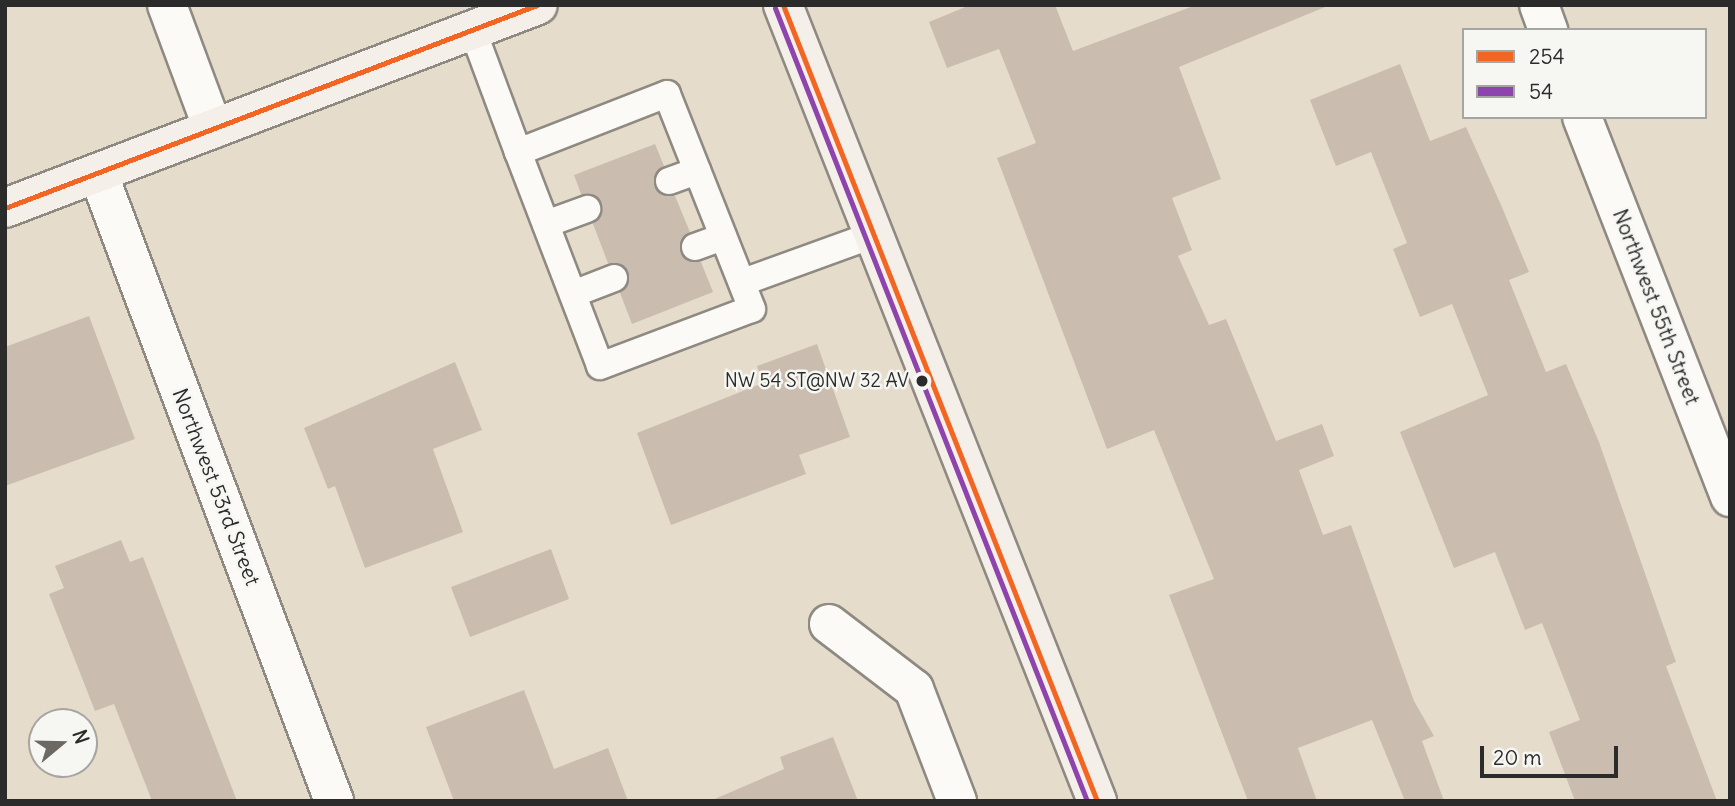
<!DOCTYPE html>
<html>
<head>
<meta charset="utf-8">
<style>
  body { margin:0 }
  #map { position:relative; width:1735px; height:806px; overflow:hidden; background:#e6dccc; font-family:Delius,sans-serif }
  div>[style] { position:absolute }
  .building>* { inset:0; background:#cabdaf }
  .roads { filter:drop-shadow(2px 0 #8f8a81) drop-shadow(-2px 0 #8f8a81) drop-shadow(0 2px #8f8a81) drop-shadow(0 -2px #8f8a81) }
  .service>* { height:26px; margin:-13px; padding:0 13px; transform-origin:13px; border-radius:13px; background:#fbfaf7 }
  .minor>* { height:38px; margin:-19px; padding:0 19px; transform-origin:19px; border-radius:19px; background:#fbfaf7 }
  .secondary>* { height:38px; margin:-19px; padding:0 19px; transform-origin:19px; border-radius:19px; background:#f4f0e9 }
  .bus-1>* { height:5px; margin:-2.5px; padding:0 2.5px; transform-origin:2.5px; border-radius:2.5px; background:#f26522 }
  .bus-2>* { height:5px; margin:-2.5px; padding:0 2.5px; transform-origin:2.5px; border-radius:2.5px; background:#8e44ad }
  .dots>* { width:19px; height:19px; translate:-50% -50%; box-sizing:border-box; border:4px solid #f6f6f2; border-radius:50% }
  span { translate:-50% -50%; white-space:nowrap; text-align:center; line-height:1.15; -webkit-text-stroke:5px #f6f6f2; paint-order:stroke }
  .bus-label { font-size:19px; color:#2b2b2b }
  .right { translate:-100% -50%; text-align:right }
  .street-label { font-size:21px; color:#2b2b2b }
  .frame { position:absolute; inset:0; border:7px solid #2b2b2b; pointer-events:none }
  .legend { position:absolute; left:1462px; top:28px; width:245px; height:91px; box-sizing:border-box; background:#f6f6f2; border:2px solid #a5a5a2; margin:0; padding:9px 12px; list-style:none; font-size:21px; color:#2b2b2b }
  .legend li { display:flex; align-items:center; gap:14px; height:35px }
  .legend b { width:35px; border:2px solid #a5a5a2 }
  .north { position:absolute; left:28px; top:708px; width:70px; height:70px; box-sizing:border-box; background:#f6f6f2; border:2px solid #a5a5a2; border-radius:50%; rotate:71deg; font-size:19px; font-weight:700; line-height:28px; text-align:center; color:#2b2b2b }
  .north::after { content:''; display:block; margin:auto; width:24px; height:32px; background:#6c6963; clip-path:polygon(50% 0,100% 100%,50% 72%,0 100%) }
  .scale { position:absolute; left:1480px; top:746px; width:138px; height:32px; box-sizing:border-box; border:4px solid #2b2b2b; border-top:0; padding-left:9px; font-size:21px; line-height:24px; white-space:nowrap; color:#2b2b2b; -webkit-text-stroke:5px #f6f6f2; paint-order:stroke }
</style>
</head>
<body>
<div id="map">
  <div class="building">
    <i style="clip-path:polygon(970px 5px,1055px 5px,1073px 51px,1196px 5px,1330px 5px,1179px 67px,1221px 179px,1172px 198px,1192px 250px,1178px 256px,1209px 325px,1226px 319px,1276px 441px,1322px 424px,1334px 456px,1299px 470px,1323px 535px,1351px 525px,1414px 701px,1434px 736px,1422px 741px,1444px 801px,1405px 801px,1372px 720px,1298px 748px,1317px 801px,1248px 801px,1169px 595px,1214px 579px,1154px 430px,1107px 449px,997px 158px,1036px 143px,999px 49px,947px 68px,929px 22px)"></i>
    <i style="clip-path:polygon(1400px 64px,1430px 141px,1466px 127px,1501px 205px,1529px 272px,1509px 280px,1546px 372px,1566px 364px,1599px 442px,1676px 662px,1666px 666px,1717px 801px,1575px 801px,1549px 732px,1580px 720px,1542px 623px,1525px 630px,1495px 552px,1454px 568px,1400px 432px,1488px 395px,1452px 304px,1420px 317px,1393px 249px,1407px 243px,1371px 152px,1336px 166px,1310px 100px)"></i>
    <i style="clip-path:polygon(655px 144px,664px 166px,654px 187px,675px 196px,690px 232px,680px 253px,701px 262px,713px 292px,632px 324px,620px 293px,628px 272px,608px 263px,593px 224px,601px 203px,581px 194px,574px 175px)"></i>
    <i style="clip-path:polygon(89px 316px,135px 439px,5px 486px,5px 347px)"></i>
    <i style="clip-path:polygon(817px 344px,850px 437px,799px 455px,806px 474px,671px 525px,637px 433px,763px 383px,757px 366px)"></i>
    <i style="clip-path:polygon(455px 362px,482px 430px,433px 449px,463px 532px,365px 568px,335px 486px,328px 489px,304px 428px)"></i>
    <i style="clip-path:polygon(121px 540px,130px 562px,143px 557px,237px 801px,152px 801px,114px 704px,95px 711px,49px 594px,64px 588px,55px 566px)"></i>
    <i style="clip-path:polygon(551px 549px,569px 599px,470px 637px,451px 587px)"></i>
    <i style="clip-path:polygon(524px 690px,554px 769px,608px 748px,628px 801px,454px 801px,426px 727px)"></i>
    <i style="clip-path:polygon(833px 737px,858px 801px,710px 801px,784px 769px,780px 757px)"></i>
  </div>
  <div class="roads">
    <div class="service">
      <i style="left:473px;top:31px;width:129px;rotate:69.6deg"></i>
      <i style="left:518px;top:152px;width:229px;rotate:69deg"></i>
      <i style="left:600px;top:366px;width:162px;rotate:-20.6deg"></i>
      <i style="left:752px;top:309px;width:231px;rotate:-111.6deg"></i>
      <i style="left:667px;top:94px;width:160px;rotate:158.7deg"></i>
      <i style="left:669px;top:181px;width:30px;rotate:-20deg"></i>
      <i style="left:546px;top:224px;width:44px;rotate:-20.1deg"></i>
      <i style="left:695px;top:247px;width:30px;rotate:-20deg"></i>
      <i style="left:743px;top:282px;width:138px;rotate:-19.9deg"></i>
      <i style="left:573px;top:294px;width:44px;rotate:-21.3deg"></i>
    </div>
    <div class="minor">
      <i style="left:167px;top:5px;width:132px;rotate:69.6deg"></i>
      <i style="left:1539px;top:5px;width:27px;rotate:70deg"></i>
      <i style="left:1582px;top:117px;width:408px;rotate:68.7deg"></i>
      <i style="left:98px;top:173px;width:671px;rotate:69.4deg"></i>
      <i style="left:829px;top:624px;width:107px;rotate:37.4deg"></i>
      <i style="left:914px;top:689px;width:120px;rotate:69deg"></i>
    </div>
    <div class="secondary">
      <i style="left:783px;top:5px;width:856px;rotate:68.47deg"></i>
      <i style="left:5px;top:208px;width:570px;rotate:-20.85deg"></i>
    </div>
  </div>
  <div class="bus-1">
    <i style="left:783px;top:5px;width:856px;rotate:68.47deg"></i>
    <i style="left:5px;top:208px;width:569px;rotate:-20.89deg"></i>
  </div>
  <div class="bus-2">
    <i style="left:775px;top:8px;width:852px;rotate:68.52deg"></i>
  </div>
  <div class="dots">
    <i style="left:922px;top:381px;background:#2b2b2b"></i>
  </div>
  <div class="bus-label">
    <span class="right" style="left:909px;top:381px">NW 54 ST@NW 32 AV</span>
  </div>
  <div class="street-label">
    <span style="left:1656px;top:307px;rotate:69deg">Northwest 55th Street</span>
    <span style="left:216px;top:487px;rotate:69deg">Northwest 53rd Street</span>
  </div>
  <div class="frame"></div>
  <ul class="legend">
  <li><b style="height:9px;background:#f26522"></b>254</li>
  <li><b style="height:9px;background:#8e44ad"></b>54</li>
  </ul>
  <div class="north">N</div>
  <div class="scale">20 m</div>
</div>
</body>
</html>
